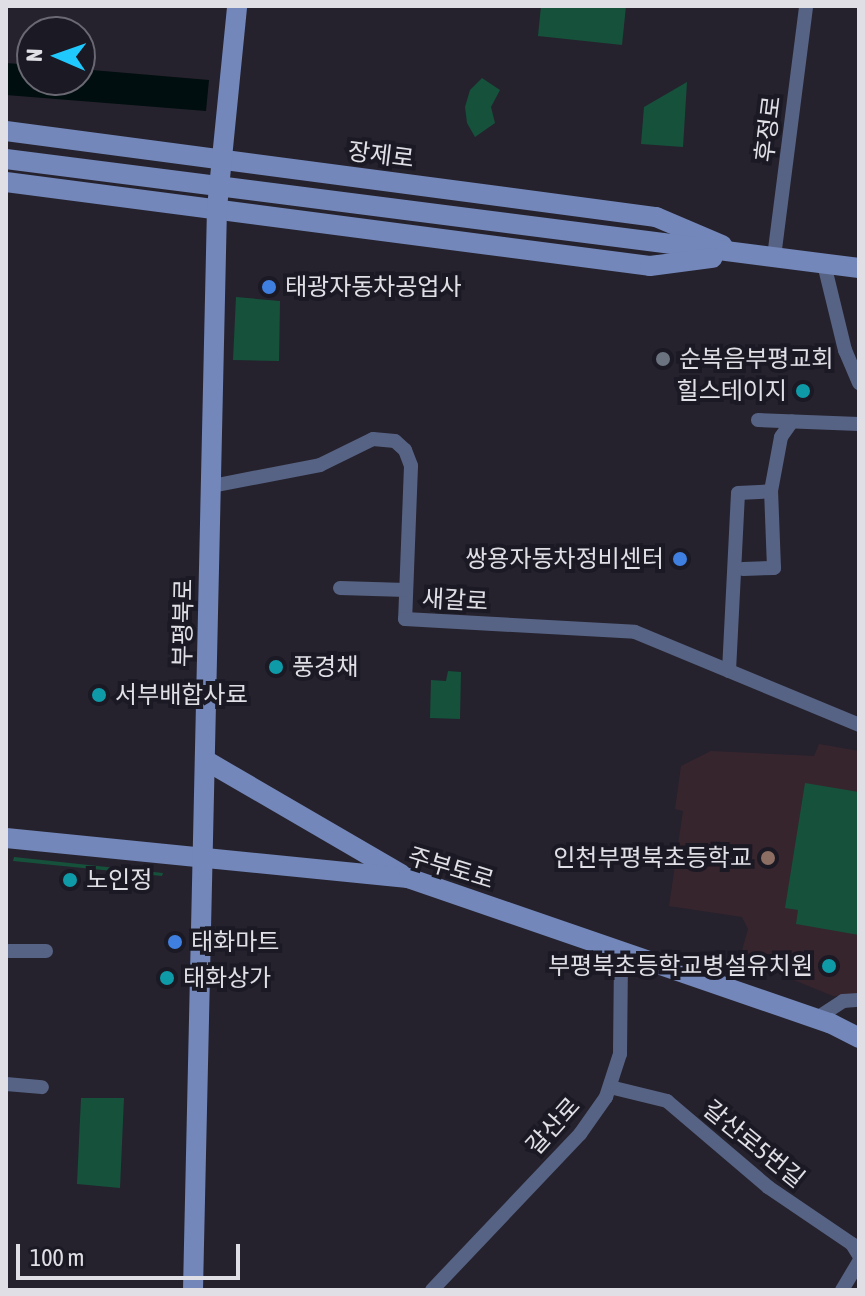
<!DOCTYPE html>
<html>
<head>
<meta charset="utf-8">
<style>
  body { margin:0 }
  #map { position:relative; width:865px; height:1296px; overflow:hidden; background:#25222d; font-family:"Asap Condensed","Noto Sans KR",sans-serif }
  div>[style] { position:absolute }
  .education>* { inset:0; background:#37252e }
  .green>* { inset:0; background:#16513b }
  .water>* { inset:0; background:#010e0f }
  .street>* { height:14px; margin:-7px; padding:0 7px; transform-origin:7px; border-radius:7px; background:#576384 }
  .secondary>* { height:20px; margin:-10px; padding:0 10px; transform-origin:10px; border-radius:10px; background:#7387ba }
  .dots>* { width:22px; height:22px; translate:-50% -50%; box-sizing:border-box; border:4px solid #1b1924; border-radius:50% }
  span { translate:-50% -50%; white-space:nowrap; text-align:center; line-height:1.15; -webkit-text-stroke:8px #1b1924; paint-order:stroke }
  .street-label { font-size:24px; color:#e0dfe6 }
  .poi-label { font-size:24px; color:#e0dfe6 }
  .left { translate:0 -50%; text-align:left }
  .right { translate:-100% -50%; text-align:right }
  .frame { position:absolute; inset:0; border:8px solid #e0dfe6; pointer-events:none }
  .north { position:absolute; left:16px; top:16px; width:80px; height:80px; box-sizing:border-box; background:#1b1924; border:2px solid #6a6872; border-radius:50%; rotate:272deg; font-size:22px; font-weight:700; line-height:32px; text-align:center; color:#e0dfe6 }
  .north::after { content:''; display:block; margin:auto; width:28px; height:36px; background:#1fc9fd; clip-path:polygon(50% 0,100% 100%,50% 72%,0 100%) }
  .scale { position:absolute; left:16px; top:1244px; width:224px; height:36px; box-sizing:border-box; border:4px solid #e0dfe6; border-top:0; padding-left:10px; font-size:24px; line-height:28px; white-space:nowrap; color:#e0dfe6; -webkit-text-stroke:6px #1b1924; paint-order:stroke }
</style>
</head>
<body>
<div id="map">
  <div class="education">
    <i style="clip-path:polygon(819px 744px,859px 751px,859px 995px,833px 996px,740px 958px,748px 929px,742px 917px,669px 906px,683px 811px,675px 809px,681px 766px,711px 751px,814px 756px)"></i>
  </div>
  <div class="green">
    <i style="clip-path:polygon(541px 6px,626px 6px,622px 45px,538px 36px)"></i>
    <i style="clip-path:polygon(482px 78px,500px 90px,491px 107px,495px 123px,475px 137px,467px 123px,465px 107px,470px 90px)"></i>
    <i style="clip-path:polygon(687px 82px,683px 147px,641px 144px,644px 107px)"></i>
    <i style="clip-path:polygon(236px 297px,280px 301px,279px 361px,233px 360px)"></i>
    <i style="clip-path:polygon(448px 671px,461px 672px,460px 719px,430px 718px,431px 680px,446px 681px)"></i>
    <i style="clip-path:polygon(805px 783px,859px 792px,859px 935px,796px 924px,798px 910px,785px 908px)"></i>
    <i style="clip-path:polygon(14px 857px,163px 873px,162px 876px,13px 861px)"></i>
    <i style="clip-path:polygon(81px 1098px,124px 1098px,120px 1188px,77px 1184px)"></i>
  </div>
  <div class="water">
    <i style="clip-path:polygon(6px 63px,32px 65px,32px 80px,80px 80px,80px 69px,209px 80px,206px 111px,6px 95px)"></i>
  </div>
  <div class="street">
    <i style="left:774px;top:257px;width:253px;rotate:-82.7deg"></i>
    <i style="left:824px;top:264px;width:89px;rotate:76.3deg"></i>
    <i style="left:845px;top:350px;width:36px;rotate:67deg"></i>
    <i style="left:758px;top:420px;width:101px;rotate:2.3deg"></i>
    <i style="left:212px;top:486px;width:110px;rotate:-11deg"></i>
    <i style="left:320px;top:465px;width:59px;rotate:-26.1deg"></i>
    <i style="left:373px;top:439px;width:22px;rotate:5deg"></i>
    <i style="left:395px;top:441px;width:13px;rotate:42deg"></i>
    <i style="left:405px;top:450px;width:17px;rotate:69deg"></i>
    <i style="left:411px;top:466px;width:153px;rotate:92.2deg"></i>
    <i style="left:405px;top:619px;width:230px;rotate:3.2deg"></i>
    <i style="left:635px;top:632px;width:243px;rotate:22.5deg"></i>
    <i style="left:743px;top:569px;width:31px;rotate:-2deg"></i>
    <i style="left:774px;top:568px;width:77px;rotate:-92.2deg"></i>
    <i style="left:340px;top:588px;width:66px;rotate:1.7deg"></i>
    <i style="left:729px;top:671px;width:178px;rotate:-87.1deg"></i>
    <i style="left:738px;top:493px;width:33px;rotate:-3deg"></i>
    <i style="left:771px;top:491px;width:55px;rotate:-79.5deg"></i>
    <i style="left:781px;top:437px;width:19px;rotate:-55deg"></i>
    <i style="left:9px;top:951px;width:37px"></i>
    <i style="left:817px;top:1018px;width:31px;rotate:-33deg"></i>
    <i style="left:843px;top:1001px;width:16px;rotate:-4deg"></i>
    <i style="left:6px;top:1084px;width:36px;rotate:5deg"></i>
    <i style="left:610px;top:1087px;width:59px;rotate:13.8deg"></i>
    <i style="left:667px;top:1101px;width:133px;rotate:40.4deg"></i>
    <i style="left:768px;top:1187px;width:102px;rotate:34.2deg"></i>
    <i style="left:852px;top:1244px;width:13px;rotate:58deg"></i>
    <i style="left:432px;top:1290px;width:215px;rotate:-46.5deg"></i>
    <i style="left:580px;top:1134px;width:45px;rotate:-54.9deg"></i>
    <i style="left:606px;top:1097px;width:45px;rotate:-72deg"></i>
    <i style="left:620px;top:1054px;width:100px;rotate:-89.4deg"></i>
    <i style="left:842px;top:1290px;width:33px;rotate:-59deg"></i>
  </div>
  <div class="secondary">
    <i style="left:6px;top:131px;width:656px;rotate:7.54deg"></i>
    <i style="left:656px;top:217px;width:72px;rotate:23deg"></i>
    <i style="left:6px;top:159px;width:860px;rotate:7.28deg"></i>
    <i style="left:6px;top:182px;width:649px;rotate:7.43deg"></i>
    <i style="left:650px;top:266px;width:63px;rotate:-7.4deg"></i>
    <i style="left:205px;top:760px;width:227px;rotate:30.2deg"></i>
    <i style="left:6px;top:838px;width:404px;rotate:5.7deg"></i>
    <i style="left:408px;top:878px;width:446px;rotate:19deg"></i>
    <i style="left:830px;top:1023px;width:33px;rotate:27deg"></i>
    <i style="left:193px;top:1290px;width:1082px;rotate:-88.73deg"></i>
    <i style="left:217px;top:208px;width:203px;rotate:-84.3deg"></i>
  </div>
  <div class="dots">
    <i style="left:269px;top:287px;background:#3f7fe0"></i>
    <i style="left:663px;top:359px;background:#6b7280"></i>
    <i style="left:803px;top:391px;background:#0f9aa8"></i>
    <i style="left:680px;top:559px;background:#3f7fe0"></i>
    <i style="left:276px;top:667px;background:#0f9aa8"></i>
    <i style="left:99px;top:695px;background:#0f9aa8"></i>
    <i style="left:768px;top:858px;background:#8d6e63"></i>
    <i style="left:70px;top:880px;background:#0f9aa8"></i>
    <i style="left:175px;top:942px;background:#3f7fe0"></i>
    <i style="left:829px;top:966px;background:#0f9aa8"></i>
    <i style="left:167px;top:978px;background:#0f9aa8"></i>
  </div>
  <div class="street-label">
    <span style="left:768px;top:129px;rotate:-83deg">후정로</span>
    <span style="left:381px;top:155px;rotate:7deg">장제로</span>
    <span style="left:455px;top:600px;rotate:3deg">새갈로</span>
    <span style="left:183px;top:623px;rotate:-89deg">부평북로</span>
    <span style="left:451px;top:868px;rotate:17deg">주부토로</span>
    <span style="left:553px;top:1126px;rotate:-48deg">갈산로</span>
    <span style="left:754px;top:1144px;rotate:39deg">갈산로5번길</span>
  </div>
  <div class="poi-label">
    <span class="left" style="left:285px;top:287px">태광자동차공업사</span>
    <span class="left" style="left:679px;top:359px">순복음부평교회</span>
    <span class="right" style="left:787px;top:391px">힐스테이지</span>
    <span class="right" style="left:664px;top:559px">쌍용자동차정비센터</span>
    <span class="left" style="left:292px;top:667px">풍경채</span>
    <span class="left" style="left:115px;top:695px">서부배합사료</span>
    <span class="right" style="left:752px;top:858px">인천부평북초등학교</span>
    <span class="left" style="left:86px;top:880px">노인정</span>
    <span class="left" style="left:191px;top:942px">태화마트</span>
    <span class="right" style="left:813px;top:966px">부평북초등학교병설유치원</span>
    <span class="left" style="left:183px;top:978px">태화상가</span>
  </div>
  <div class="frame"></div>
  <div class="north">N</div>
  <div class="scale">100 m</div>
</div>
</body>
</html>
